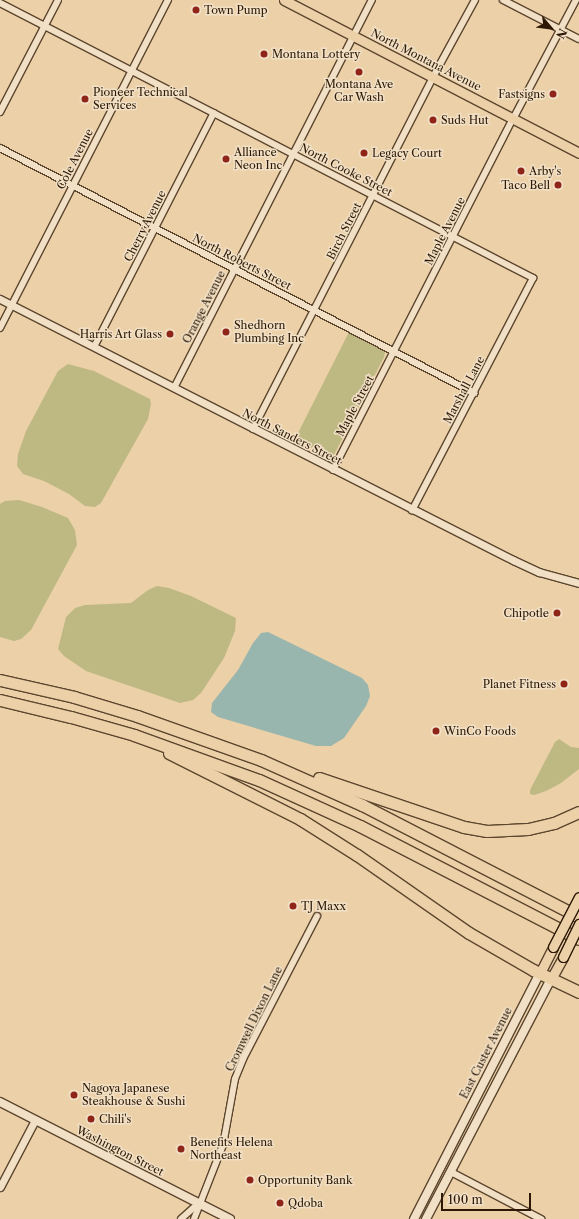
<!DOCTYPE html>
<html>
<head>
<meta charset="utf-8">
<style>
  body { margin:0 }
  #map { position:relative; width:579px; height:1219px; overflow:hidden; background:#ebd0a8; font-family:"Libre Caslon Text",serif }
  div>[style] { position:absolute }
  .green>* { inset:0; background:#beb983 }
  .water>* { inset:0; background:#99b6ae }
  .roads { filter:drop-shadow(1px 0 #5c462e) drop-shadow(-1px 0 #5c462e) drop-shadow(0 1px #5c462e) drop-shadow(0 -1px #5c462e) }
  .minor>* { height:6px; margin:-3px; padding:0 3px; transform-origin:3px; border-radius:3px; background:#f2e0c6 }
  .tertiary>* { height:7px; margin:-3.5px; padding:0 3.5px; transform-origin:3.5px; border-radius:3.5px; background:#f2e0c6 }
  .secondary>* { height:8px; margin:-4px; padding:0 4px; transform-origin:4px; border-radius:4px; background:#f2e0c6 }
  .primary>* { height:9px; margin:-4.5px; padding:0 4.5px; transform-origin:4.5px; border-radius:4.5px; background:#ebd0a8 }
  .motorway>* { height:11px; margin:-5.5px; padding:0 5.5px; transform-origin:5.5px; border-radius:5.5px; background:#ebd0a8 }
  .bridges { filter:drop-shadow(1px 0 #2c1805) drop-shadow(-1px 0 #2c1805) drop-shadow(0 1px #2c1805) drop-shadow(0 -1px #2c1805) }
  .primary-bridge>* { height:9px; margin:-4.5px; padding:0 4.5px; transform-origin:4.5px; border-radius:4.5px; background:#ebd0a8 }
  .dots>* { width:11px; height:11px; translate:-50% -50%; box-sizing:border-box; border:2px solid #f2e0c6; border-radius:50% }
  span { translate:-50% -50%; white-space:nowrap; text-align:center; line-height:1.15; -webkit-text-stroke:3px #f2e0c6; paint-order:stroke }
  .poi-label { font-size:11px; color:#2c1805 }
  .left { translate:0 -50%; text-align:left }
  .right { translate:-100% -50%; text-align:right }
  .street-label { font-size:11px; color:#2c1805 }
  .north { position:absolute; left:531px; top:8px; width:40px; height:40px; -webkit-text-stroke:3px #f2e0c6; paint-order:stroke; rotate:118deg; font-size:11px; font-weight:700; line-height:16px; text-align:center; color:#2c1805 }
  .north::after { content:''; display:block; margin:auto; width:14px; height:18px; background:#2c1805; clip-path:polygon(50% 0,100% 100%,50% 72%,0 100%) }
  .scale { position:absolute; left:441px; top:1193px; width:90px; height:18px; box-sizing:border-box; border:2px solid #2c1805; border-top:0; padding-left:5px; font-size:12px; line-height:14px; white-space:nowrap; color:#2c1805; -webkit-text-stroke:3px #f2e0c6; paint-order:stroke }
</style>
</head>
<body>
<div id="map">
  <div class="green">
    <i style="clip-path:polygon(349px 332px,383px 349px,385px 352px,384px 357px,335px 453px,332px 456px,328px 457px,295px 439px)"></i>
    <i style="clip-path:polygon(68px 364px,94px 371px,150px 399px,151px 404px,148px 419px,101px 503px,95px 507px,85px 506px,69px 494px,44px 481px,23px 474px,17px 466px,18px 454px,26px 431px,58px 371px)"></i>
    <i style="clip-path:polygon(19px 500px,42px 507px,68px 518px,75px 530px,77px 545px,31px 630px,21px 639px,14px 641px,0 637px,0 504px,5px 501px)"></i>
    <i style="clip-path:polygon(157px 586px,169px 588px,191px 596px,236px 618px,235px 631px,224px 658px,201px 693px,193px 700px,180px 703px,86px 671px,64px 656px,58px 649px,66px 617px,75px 608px,85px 605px,131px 603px,148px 590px)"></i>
    <i style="clip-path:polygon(559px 739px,571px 747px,579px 748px,579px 769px,561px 783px,546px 791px,534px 795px,530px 794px,530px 790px,555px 742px)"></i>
  </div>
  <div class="water">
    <i style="clip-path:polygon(268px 632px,362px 678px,368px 685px,370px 696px,366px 706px,344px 738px,331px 746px,316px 746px,218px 717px,211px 712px,212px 703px,238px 670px,253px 643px,261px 633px)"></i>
  </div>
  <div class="roads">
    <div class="minor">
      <i style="left:503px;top:0;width:85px;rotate:27.2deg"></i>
      <i style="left:0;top:3px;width:600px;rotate:27.29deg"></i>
      <i style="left:533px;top:278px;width:262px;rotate:117.5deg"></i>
      <i style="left:0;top:112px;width:126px;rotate:-62.6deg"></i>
      <i style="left:0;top:148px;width:534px;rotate:27.33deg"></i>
      <i style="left:0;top:328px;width:369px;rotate:-62.9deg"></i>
      <i style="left:94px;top:347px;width:263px;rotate:-62.9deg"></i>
      <i style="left:174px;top:388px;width:436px;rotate:-63deg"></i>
      <i style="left:253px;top:429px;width:395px;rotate:-62.9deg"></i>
      <i style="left:433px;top:77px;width:88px;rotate:-61.4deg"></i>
      <i style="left:333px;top:470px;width:394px;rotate:-62.9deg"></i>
      <i style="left:513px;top:119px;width:135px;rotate:-62.1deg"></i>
      <i style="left:451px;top:1172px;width:102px;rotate:27.6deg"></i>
      <i style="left:181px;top:1219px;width:24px;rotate:-42deg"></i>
      <i style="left:194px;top:1219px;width:79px;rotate:-68.6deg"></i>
      <i style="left:223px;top:1145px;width:67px;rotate:-79.7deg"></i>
      <i style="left:235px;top:1079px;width:22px;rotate:-68deg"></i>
      <i style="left:243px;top:1059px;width:161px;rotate:-62.6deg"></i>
    </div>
    <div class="tertiary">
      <i style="left:0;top:299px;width:576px;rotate:26.97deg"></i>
      <i style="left:513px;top:560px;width:29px;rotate:25deg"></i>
      <i style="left:539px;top:572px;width:41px;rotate:15.4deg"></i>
      <i style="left:0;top:1187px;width:76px;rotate:-62.4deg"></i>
    </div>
    <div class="secondary">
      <i style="left:0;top:1102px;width:258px;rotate:27deg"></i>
      <i style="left:414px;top:1219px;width:276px;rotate:-62.9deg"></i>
      <i style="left:426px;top:1219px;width:271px;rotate:-62.5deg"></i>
    </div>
    <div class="primary">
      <i style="left:284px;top:0;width:332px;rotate:27.4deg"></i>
      <i style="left:540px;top:973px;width:29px;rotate:-63deg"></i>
      <i style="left:551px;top:979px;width:25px;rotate:-61deg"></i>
    </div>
    <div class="motorway">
      <i style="left:0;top:680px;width:76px;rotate:12.9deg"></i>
      <i style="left:74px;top:697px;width:66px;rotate:16.8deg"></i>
      <i style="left:137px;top:716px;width:132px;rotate:19.5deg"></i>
      <i style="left:261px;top:760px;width:111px;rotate:24deg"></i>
      <i style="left:362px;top:805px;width:244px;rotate:27.3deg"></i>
      <i style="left:0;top:700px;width:73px;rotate:13.5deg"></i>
      <i style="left:71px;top:717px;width:66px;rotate:15.9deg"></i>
      <i style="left:134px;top:735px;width:133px;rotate:19.8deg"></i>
      <i style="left:259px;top:780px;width:111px;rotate:24.5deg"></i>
      <i style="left:360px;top:826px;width:246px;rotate:27.3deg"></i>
      <i style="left:169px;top:753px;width:147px;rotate:26.7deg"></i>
      <i style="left:300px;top:819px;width:67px;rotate:32.3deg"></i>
      <i style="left:357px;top:855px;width:136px;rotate:34.9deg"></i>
      <i style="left:469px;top:933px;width:74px;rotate:30deg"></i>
      <i style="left:533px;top:970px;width:51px;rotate:25.6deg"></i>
      <i style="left:319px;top:778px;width:153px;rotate:18.7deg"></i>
      <i style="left:464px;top:827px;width:23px;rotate:10deg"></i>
      <i style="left:487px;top:831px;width:41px;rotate:-2.8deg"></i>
      <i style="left:528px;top:829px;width:27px;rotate:-13deg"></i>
      <i style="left:554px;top:823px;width:27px;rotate:-24deg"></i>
    </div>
  </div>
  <div class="bridges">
    <div class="primary-bridge">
      <i style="left:553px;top:947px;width:56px;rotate:-62.5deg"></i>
      <i style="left:563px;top:957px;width:37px;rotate:-64deg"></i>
    </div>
  </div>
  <div class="dots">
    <i style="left:196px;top:10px;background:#8f2418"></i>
    <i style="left:264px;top:54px;background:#8f2418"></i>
    <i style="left:359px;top:72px;background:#8f2418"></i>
    <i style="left:553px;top:94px;background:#8f2418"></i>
    <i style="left:85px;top:99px;background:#8f2418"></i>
    <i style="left:433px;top:120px;background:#8f2418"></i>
    <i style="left:364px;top:153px;background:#8f2418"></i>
    <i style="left:226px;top:159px;background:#8f2418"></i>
    <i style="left:521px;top:171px;background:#8f2418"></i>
    <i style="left:558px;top:185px;background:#8f2418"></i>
    <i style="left:226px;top:332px;background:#8f2418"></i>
    <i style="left:170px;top:334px;background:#8f2418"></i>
    <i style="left:557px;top:613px;background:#8f2418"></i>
    <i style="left:564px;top:684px;background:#8f2418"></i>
    <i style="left:436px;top:731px;background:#8f2418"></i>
    <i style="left:293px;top:906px;background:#8f2418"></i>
    <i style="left:74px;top:1095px;background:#8f2418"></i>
    <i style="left:91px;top:1119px;background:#8f2418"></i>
    <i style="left:181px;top:1149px;background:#8f2418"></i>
    <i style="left:250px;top:1180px;background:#8f2418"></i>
    <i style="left:280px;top:1203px;background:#8f2418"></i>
  </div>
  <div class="poi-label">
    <span class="left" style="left:204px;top:10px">Town Pump</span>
    <span class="left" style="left:272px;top:54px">Montana Lottery</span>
    <span style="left:359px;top:91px">Montana Ave<br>Car Wash</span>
    <span class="left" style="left:93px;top:99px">Pioneer Technical<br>Services</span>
    <span class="right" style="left:545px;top:94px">Fastsigns</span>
    <span class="left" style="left:441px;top:120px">Suds Hut</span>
    <span class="left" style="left:234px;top:159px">Alliance<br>Neon Inc</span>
    <span class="left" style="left:372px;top:153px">Legacy Court</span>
    <span class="left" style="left:529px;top:171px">Arby's</span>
    <span class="right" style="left:550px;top:185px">Taco Bell</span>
    <span class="left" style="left:234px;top:332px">Shedhorn<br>Plumbing Inc</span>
    <span class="right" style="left:162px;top:334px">Harris Art Glass</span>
    <span class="right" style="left:549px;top:613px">Chipotle</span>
    <span class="right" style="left:556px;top:684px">Planet Fitness</span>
    <span class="left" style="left:444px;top:731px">WinCo Foods</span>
    <span class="left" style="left:301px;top:906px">TJ Maxx</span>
    <span class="left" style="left:82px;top:1095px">Nagoya Japanese<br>Steakhouse &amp; Sushi</span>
    <span class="left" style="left:99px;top:1119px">Chili's</span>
    <span class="left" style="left:190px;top:1149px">Benefits Helena<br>Northeast</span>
    <span class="left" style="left:258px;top:1180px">Opportunity Bank</span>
    <span class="left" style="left:288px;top:1203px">Qdoba</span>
  </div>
  <div class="street-label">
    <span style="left:426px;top:60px;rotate:27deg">North Montana Avenue</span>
    <span style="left:75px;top:159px;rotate:-63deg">Cole Avenue</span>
    <span style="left:346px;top:170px;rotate:27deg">North Cooke Street</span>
    <span style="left:145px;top:226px;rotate:-63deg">Cherry Avenue</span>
    <span style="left:344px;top:231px;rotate:-63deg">Birch Street</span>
    <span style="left:445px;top:231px;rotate:-63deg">Maple Avenue</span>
    <span style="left:242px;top:262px;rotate:27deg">North Roberts Street</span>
    <span style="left:204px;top:307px;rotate:-63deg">Orange Avenue</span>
    <span style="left:464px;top:390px;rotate:-62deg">Marshall Lane</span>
    <span style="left:355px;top:406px;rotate:-62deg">Maple Street</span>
    <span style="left:292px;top:437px;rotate:27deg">North Sanders Street</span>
    <span style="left:254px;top:1019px;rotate:-64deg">Cromwell Dixon Lane</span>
    <span style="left:486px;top:1053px;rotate:-63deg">East Custer Avenue</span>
    <span style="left:120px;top:1151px;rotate:27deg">Washington Street</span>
  </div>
  <div class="north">N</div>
  <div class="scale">100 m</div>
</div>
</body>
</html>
